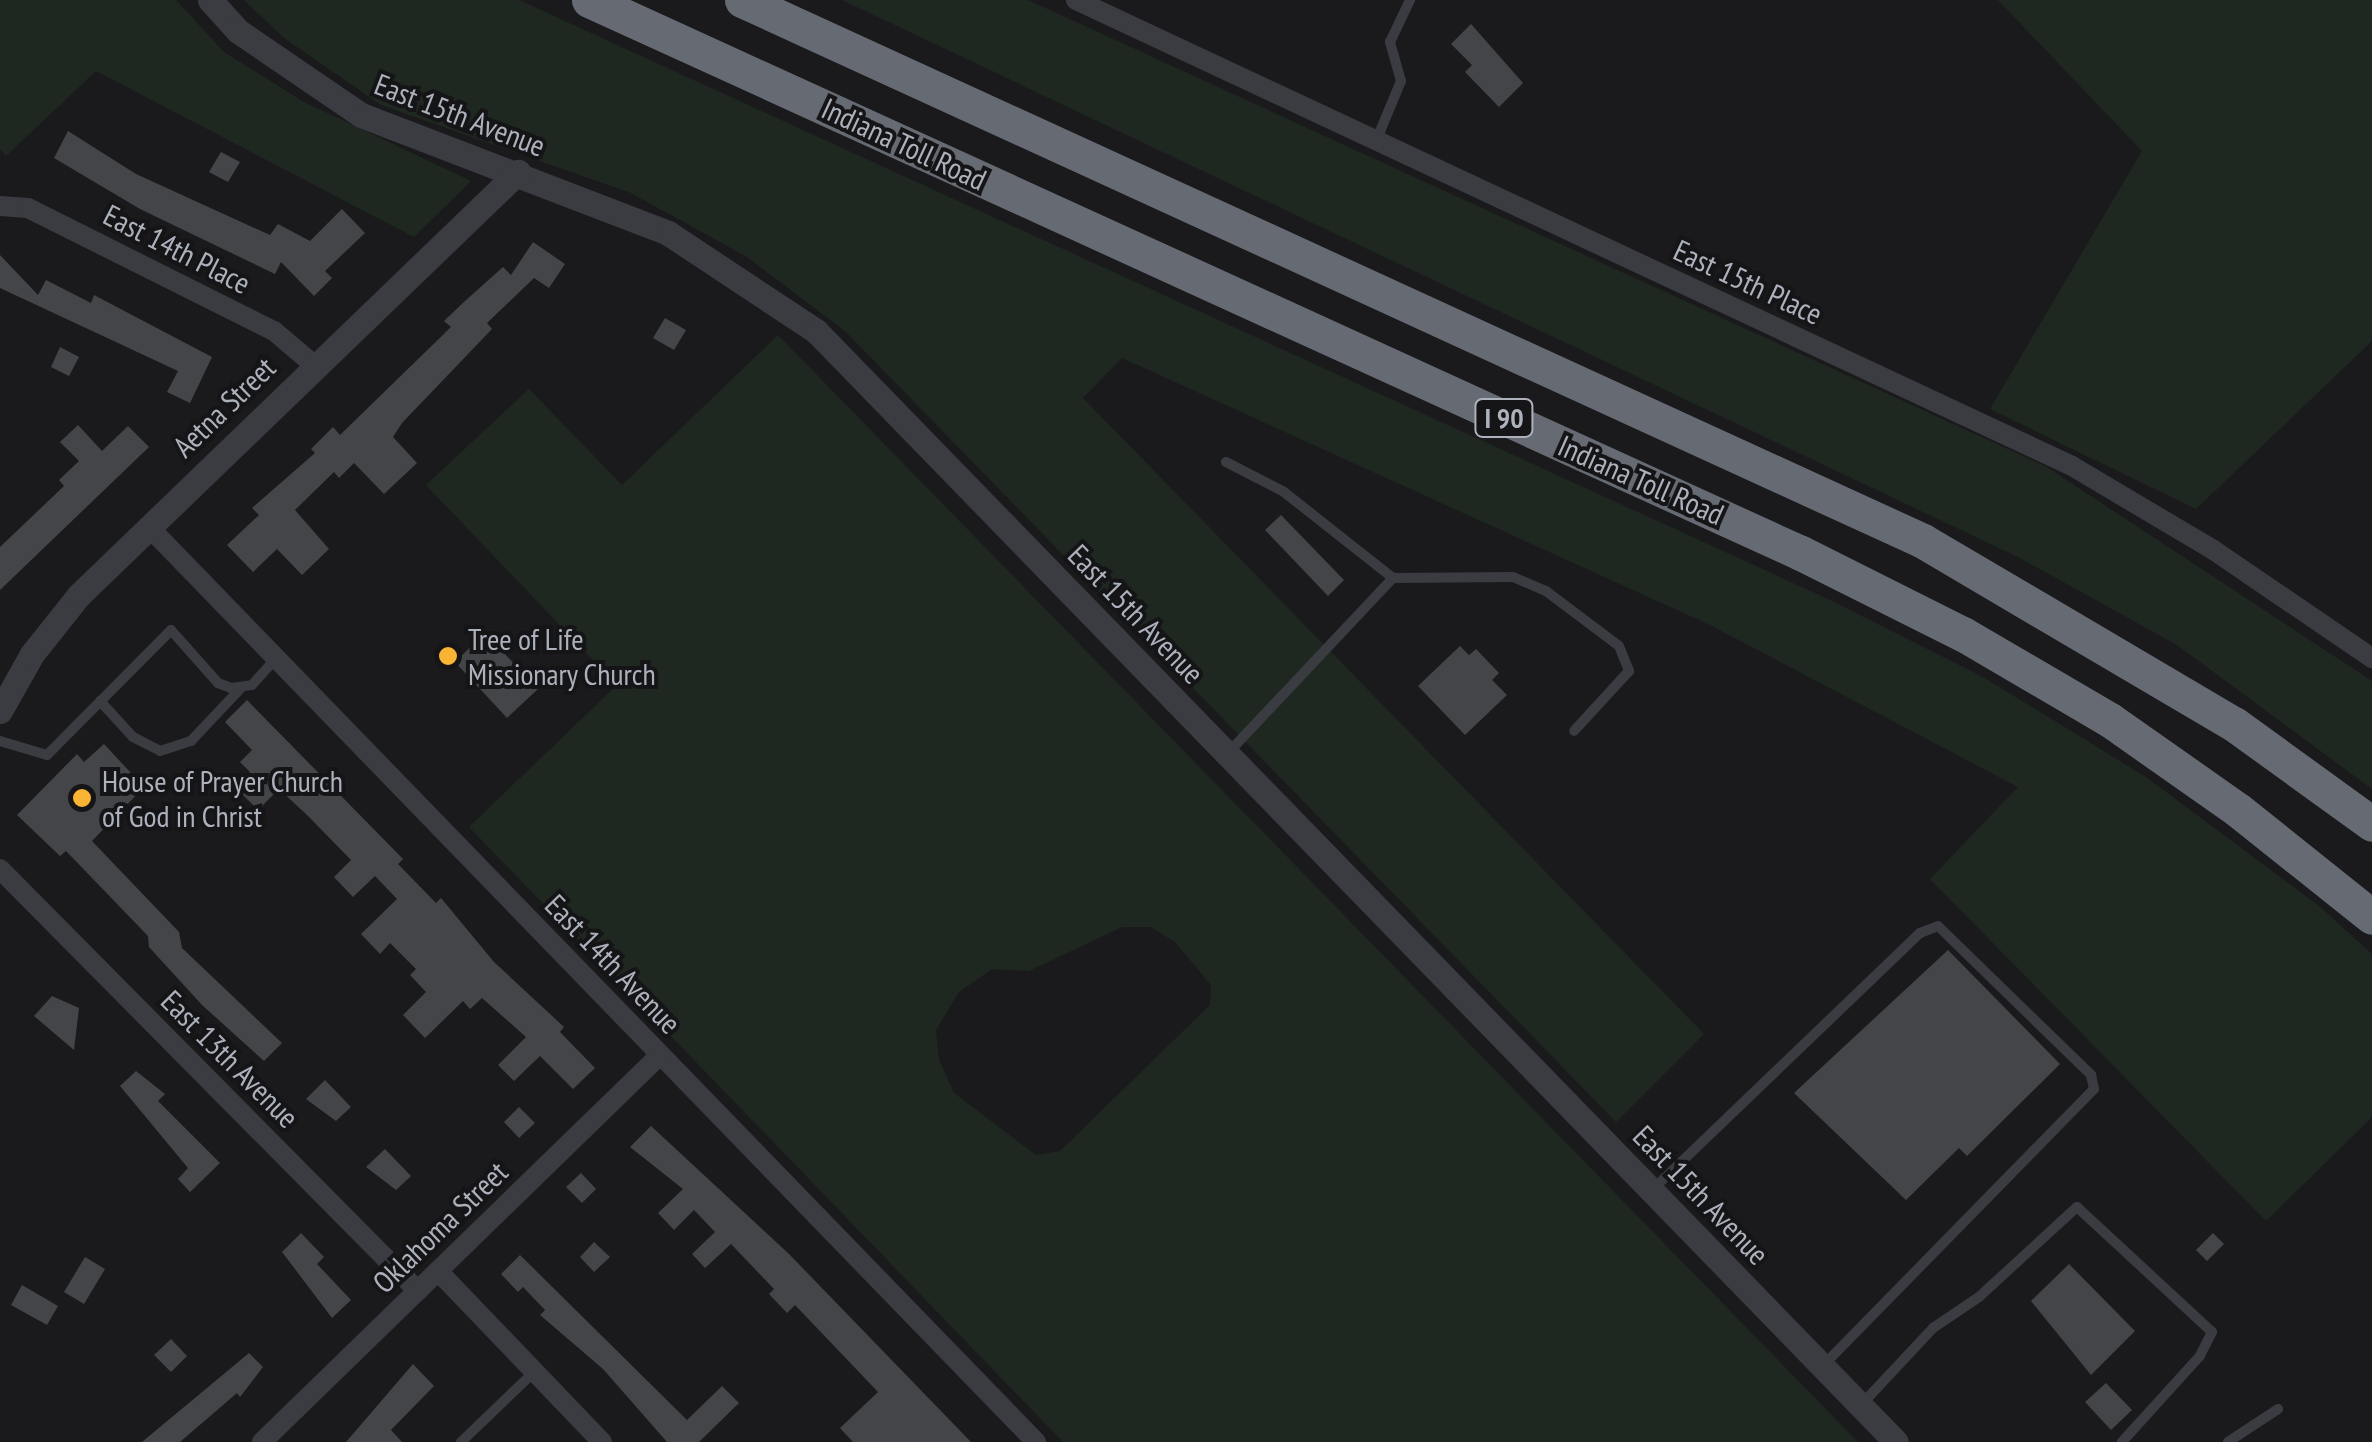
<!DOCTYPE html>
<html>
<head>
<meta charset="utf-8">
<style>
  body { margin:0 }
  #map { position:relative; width:2372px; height:1442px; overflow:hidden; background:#1a1a1c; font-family:"PT Sans Narrow",sans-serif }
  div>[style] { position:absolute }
  .green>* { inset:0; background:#1f2820 }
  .building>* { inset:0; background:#444549 }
  .service>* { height:10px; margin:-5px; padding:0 5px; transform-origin:5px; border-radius:5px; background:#3a3c41 }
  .minor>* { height:20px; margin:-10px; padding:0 10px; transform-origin:10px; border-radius:10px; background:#3a3c41 }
  .tertiary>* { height:25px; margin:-12.5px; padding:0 12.5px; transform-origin:12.5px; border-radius:12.5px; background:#3a3c41 }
  .motorway>* { height:35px; margin:-17.5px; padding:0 17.5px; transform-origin:17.5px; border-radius:17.5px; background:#666a73 }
  .dots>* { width:28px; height:28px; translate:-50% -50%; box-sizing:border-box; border:5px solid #151517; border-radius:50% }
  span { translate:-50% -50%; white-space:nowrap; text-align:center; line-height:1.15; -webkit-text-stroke:8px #151517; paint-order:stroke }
  .shield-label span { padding:2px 8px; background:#151517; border:2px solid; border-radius:8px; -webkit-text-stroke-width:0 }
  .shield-label { font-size:28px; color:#acb1bc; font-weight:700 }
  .street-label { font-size:30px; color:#acb1bc }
  .poi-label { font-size:30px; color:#acb1bc }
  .left { translate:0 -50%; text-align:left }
</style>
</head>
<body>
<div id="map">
  <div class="green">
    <i style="clip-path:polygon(0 0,176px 0,224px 52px,304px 102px,471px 181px,414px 237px,96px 71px,6px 156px,0 149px)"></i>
    <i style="clip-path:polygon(244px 0,519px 0,1830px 600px,1983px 677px,2146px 777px,2319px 906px,2372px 954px,2372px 1117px,2266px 1221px,1930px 879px,2018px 787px,1710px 625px,1122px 358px,1083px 398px,1704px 1034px,1616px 1122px,846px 332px,747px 257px,631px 193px,381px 105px,284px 38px)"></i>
    <i style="clip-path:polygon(842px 0,1028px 0,2045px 466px,2372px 681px,2372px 789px,2177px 645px,2016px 556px)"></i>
    <i style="clip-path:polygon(1998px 0,2372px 0,2372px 341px,2196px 509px,1990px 409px,2142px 151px)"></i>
    <i style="clip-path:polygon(evenodd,778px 335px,1858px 1442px,1063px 1442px,469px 827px,617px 685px,426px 485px,529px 389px,622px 485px,778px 335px,1122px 927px,1151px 927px,1176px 943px,1211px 985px,1210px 1005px,1060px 1151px,1036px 1155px,954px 1093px,939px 1060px,936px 1030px,959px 992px,992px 969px,1029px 971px,1122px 927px)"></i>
  </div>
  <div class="building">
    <i style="clip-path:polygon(1471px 24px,1523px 83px,1499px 107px,1465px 72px,1472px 65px,1451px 44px)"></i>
    <i style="clip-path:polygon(68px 131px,136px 174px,270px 235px,278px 224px,310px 241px,342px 209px,365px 233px,325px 271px,332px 278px,314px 296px,281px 262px,275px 274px,140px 209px,54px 158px)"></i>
    <i style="clip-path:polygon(221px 152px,240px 162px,228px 182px,209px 172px)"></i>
    <i style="clip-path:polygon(533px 242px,565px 264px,549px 288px,534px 278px,487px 323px,492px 329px,402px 423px,393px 437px,417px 463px,384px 494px,354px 463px,339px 478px,334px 472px,295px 510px,329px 549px,302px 575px,277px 549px,253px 572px,227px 545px,259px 515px,252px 508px,315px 453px,311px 449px,333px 427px,340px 435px,451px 327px,444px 321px,465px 301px,503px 267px,511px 275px)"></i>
    <i style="clip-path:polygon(0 255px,38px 295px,46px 280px,91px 303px,94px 295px,212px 357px,190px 403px,167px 392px,178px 371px,0 288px)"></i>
    <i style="clip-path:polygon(665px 318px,686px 330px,674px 350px,653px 338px)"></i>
    <i style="clip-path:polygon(60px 347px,79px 357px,69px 376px,51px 367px)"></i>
    <i style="clip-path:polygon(78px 425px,102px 451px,128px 426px,149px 447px,0 590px,0 547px,64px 486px,59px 480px,79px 461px,60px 442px)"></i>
    <i style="clip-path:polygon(1281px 515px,1344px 580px,1328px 596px,1265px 530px)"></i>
    <i style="clip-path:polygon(485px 633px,538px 689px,507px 718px,455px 662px)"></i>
    <i style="clip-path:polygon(1460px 646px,1469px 655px,1476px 649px,1499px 673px,1492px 680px,1507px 695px,1465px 735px,1418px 686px)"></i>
    <i style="clip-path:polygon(247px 700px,403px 859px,398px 864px,436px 903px,441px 898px,494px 962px,564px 1027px,560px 1032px,595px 1068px,573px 1089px,540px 1056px,514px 1081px,498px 1065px,526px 1037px,482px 998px,470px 1009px,463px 1001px,425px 1038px,403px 1015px,426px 992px,410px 975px,416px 969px,390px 943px,380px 954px,361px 934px,397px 899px,375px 876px,353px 897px,334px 877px,351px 860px,307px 815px,279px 789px,258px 810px,236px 788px,250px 772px,240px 762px,252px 750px,225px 722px)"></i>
    <i style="clip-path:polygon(104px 744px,144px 787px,92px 841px,179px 932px,182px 948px,282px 1043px,264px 1061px,202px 1005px,149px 947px,148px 936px,66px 851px,60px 856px,17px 815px,77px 754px,84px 762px)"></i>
    <i style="clip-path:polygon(1948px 950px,2060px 1064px,1967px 1156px,1959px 1148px,1906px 1200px,1794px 1093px)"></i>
    <i style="clip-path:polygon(52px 996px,79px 1008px,74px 1050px,34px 1016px)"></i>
    <i style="clip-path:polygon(136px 1071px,165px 1094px,158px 1101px,220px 1163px,190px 1192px,178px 1179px,188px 1168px,120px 1086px)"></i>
    <i style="clip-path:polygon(325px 1080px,351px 1107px,336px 1121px,306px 1099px)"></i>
    <i style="clip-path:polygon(519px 1107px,535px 1123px,519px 1138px,504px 1122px)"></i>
    <i style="clip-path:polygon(651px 1126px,789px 1254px,971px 1442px,853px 1442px,840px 1428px,878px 1392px,795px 1305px,787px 1313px,769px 1294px,774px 1289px,731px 1244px,705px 1268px,692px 1254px,715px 1232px,694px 1210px,674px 1230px,658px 1213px,683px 1189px,630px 1147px)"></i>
    <i style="clip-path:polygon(385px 1149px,411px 1176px,396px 1190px,366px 1167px)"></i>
    <i style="clip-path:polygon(581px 1173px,596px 1189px,582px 1203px,566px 1187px)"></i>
    <i style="clip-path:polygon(301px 1233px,324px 1257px,317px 1264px,351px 1300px,332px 1318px,282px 1252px)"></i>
    <i style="clip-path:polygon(2213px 1233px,2224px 1244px,2207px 1261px,2196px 1250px)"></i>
    <i style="clip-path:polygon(594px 1242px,610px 1257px,594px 1272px,580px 1257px)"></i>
    <i style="clip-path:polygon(520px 1255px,687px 1420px,722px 1386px,739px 1403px,699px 1442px,667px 1442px,603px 1369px,540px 1315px,545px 1310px,523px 1287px,518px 1292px,501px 1274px)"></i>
    <i style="clip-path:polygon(85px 1257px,105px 1269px,84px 1304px,64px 1292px)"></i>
    <i style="clip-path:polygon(2069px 1264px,2135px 1331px,2091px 1375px,2031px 1301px)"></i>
    <i style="clip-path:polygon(22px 1285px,58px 1306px,47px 1325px,11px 1305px)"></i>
    <i style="clip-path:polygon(171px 1339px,187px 1356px,171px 1372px,154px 1355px)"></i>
    <i style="clip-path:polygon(249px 1353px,263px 1367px,240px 1397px,237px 1393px,180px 1442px,142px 1442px)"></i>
    <i style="clip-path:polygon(413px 1364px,434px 1386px,391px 1430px,402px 1442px,346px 1442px)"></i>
    <i style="clip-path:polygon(2106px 1383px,2132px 1410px,2111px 1430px,2085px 1402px)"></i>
  </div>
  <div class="service">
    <i style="left:1376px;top:141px;width:65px;rotate:-67.4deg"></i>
    <i style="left:1401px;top:81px;width:41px;rotate:-105.8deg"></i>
    <i style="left:1390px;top:42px;width:47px;rotate:-64.5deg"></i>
    <i style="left:1226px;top:462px;width:65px;rotate:27.3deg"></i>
    <i style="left:1284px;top:492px;width:139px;rotate:38.3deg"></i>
    <i style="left:100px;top:701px;width:49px;rotate:47.5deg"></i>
    <i style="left:133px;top:737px;width:30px;rotate:27deg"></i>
    <i style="left:160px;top:751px;width:33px;rotate:-18deg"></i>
    <i style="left:191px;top:741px;width:71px;rotate:-46.7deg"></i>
    <i style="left:0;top:741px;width:49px;rotate:16.6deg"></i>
    <i style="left:47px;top:755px;width:176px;rotate:-45.2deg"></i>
    <i style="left:171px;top:630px;width:71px;rotate:48.4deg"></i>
    <i style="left:218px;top:683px;width:14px;rotate:21deg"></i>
    <i style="left:231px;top:688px;width:21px;rotate:-8deg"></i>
    <i style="left:252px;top:685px;width:38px;rotate:-48deg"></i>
    <i style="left:1228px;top:753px;width:241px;rotate:-46.7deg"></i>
    <i style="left:1393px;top:578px;width:120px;rotate:-0.5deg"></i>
    <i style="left:1513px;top:577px;width:36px;rotate:23deg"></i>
    <i style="left:1546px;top:591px;width:91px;rotate:37deg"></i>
    <i style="left:1619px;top:646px;width:27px;rotate:68deg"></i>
    <i style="left:1629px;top:671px;width:81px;rotate:132.5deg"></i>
    <i style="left:1652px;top:1190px;width:371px;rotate:-43.8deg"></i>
    <i style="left:1920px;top:933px;width:19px;rotate:-21deg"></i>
    <i style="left:1938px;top:926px;width:214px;rotate:44.2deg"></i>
    <i style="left:2091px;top:1075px;width:14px;rotate:78deg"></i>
    <i style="left:2094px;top:1089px;width:385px;rotate:134.4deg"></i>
    <i style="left:1861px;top:1405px;width:105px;rotate:-46.9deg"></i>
    <i style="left:1933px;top:1328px;width:55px;rotate:-34deg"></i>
    <i style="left:1979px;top:1297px;width:133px;rotate:-42.6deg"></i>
    <i style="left:2077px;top:1207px;width:184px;rotate:42.8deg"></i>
    <i style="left:2212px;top:1332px;width:28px;rotate:117deg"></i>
    <i style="left:2199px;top:1357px;width:115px;rotate:132.2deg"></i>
    <i style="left:461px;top:1442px;width:101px;rotate:-43.8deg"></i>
    <i style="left:2228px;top:1442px;width:60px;rotate:-33.4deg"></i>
  </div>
  <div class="minor">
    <i style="left:1076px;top:0;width:1100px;rotate:25.07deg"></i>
    <i style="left:2072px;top:466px;width:163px;rotate:30.7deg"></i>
    <i style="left:2212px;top:549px;width:194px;rotate:34.3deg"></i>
    <i style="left:0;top:206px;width:28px;rotate:4deg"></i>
    <i style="left:28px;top:208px;width:275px;rotate:26.6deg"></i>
    <i style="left:274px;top:331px;width:52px;rotate:40.4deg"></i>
    <i style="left:148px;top:526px;width:1276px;rotate:45.89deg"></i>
    <i style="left:0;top:869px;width:594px;rotate:45.27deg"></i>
    <i style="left:438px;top:1271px;width:237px;rotate:46.2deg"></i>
    <i style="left:262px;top:1442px;width:555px;rotate:-44.2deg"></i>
  </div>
  <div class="tertiary">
    <i style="left:210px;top:0;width:42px;rotate:47.9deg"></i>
    <i style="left:238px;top:31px;width:149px;rotate:34.3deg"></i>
    <i style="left:361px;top:115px;width:329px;rotate:21deg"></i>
    <i style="left:668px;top:233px;width:178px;rotate:33.5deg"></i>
    <i style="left:816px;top:331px;width:1549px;rotate:45.81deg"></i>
    <i style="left:0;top:711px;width:65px;rotate:-60.7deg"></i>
    <i style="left:32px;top:654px;width:75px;rotate:-51.5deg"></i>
    <i style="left:79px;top:595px;width:610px;rotate:-43.94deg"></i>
  </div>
  <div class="motorway">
    <i style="left:589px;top:0;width:1332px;rotate:24.53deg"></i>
    <i style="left:1801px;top:553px;width:181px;rotate:26.6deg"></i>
    <i style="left:1963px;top:634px;width:170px;rotate:30.3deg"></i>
    <i style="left:2110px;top:720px;width:156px;rotate:35.1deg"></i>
    <i style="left:2238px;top:810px;width:171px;rotate:38.6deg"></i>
    <i style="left:742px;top:0;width:1299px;rotate:24.61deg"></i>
    <i style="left:1923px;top:541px;width:361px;rotate:30.5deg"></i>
    <i style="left:2234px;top:724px;width:170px;rotate:35.9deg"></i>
  </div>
  <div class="dots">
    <i style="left:448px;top:656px;background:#fab434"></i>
    <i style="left:82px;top:798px;background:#fab434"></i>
  </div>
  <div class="shield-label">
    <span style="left:1504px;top:418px">I 90</span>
  </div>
  <div class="street-label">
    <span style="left:460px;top:115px;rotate:21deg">East 15th Avenue</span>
    <span style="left:904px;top:144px;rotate:25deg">Indiana Toll Road</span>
    <span style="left:177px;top:249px;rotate:27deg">East 14th Place</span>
    <span style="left:1748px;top:282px;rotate:25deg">East 15th Place</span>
    <span style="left:224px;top:407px;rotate:-44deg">Aetna Street</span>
    <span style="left:1641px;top:480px;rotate:24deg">Indiana Toll Road</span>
    <span style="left:1136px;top:614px;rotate:46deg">East 15th Avenue</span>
    <span style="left:613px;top:964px;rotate:46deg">East 14th Avenue</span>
    <span style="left:230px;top:1059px;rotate:45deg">East 13th Avenue</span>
    <span style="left:1701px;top:1195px;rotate:46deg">East 15th Avenue</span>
    <span style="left:440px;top:1227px;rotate:-44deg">Oklahoma Street</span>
  </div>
  <div class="poi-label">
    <span class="left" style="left:468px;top:656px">Tree of Life<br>Missionary Church</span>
    <span class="left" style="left:102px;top:798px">House of Prayer Church<br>of God in Christ</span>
  </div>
</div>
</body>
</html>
